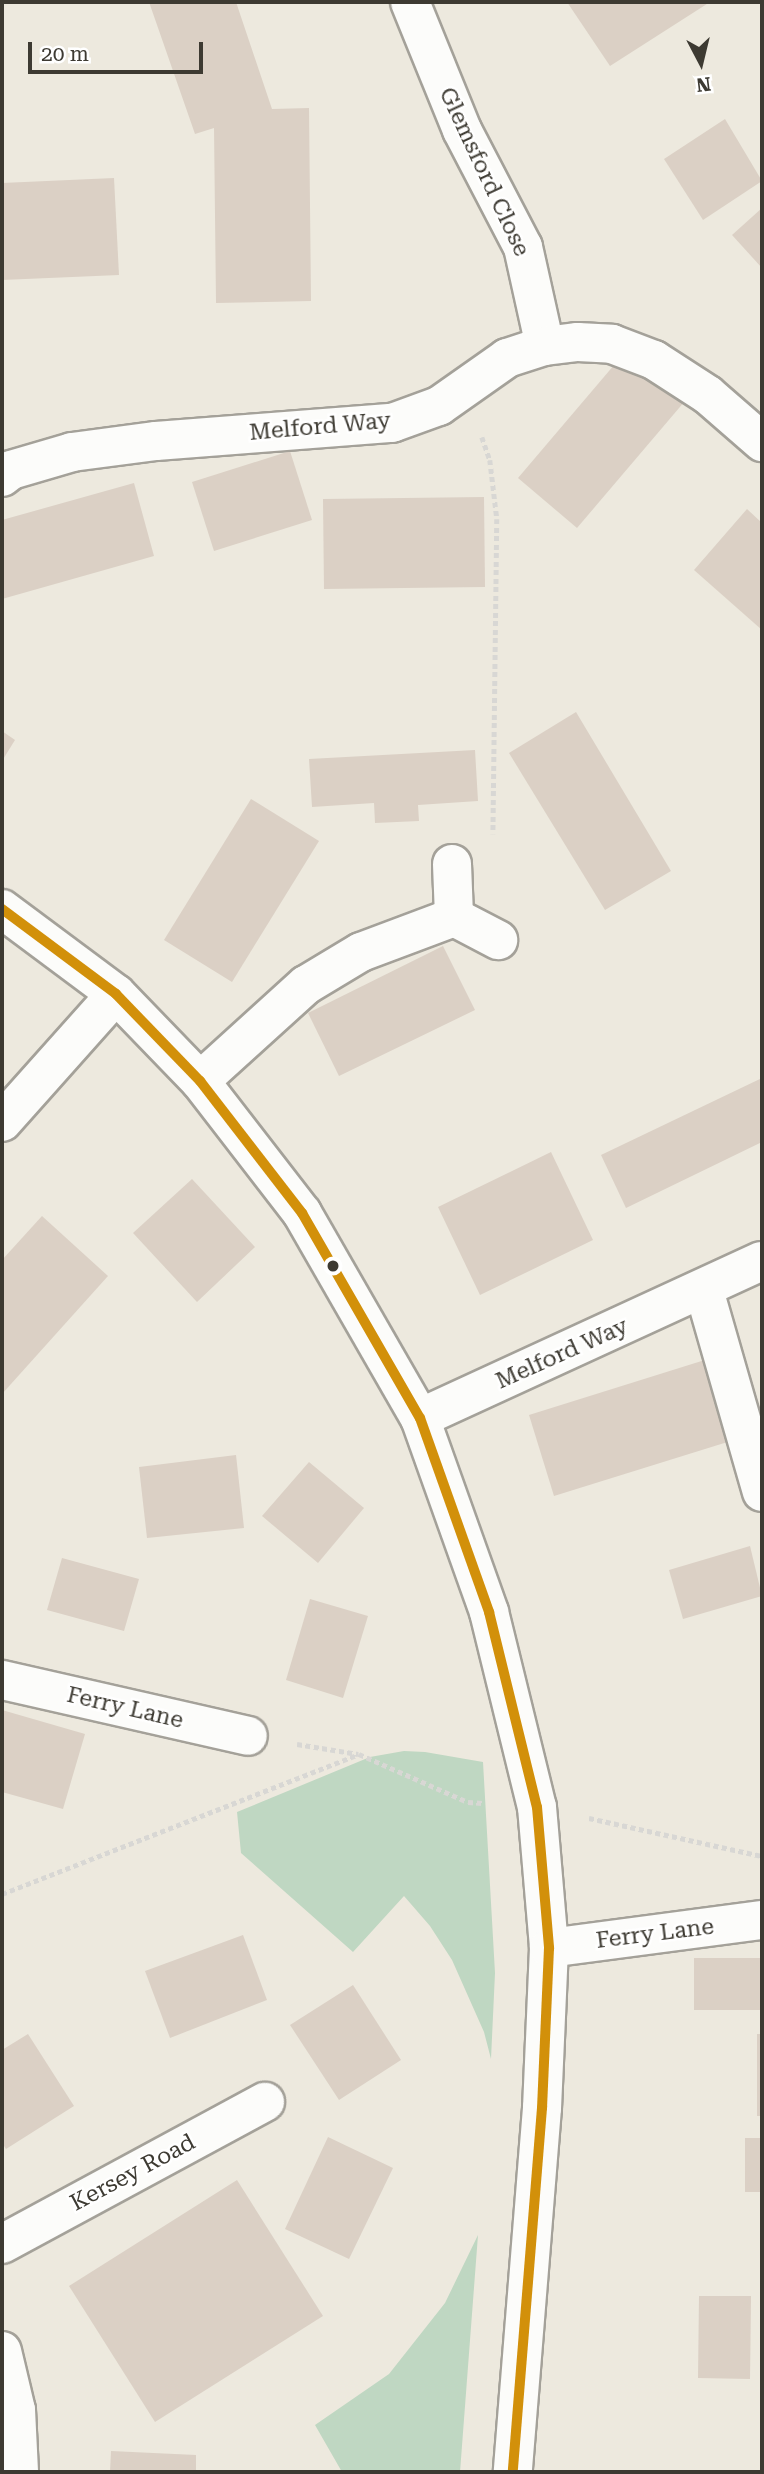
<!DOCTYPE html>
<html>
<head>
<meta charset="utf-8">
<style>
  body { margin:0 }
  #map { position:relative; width:764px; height:2474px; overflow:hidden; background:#ede9de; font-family:"Roboto Serif",serif }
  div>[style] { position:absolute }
  .green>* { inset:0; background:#bfd7c2 }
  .building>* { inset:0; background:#dbd0c5 }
  .path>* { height:4.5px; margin-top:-2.25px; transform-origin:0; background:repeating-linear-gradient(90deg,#d8d7d4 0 5px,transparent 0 8.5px) }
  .roads { filter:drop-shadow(2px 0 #a4a199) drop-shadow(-2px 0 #a4a199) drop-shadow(0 2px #a4a199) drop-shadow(0 -2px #a4a199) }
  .minor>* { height:38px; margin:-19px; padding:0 19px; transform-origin:19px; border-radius:19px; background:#fcfcfa }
  .bus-1>* { height:10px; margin:-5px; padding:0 5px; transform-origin:5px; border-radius:5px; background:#d2900a }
  .dots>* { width:19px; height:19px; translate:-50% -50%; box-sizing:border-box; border:4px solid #fff; border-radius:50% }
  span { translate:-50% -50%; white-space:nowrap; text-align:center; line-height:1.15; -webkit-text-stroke:5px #fff; paint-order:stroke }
  .street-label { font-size:23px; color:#3d3a32 }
  .frame { position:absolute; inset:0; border:4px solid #3d3a32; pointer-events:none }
  .north { position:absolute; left:666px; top:28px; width:70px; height:70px; -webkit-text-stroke:5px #fff; paint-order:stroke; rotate:173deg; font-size:19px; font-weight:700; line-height:28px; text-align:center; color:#3d3a32 }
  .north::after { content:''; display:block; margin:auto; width:24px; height:32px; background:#3d3a32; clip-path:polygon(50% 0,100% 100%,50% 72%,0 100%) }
  .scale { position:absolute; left:28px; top:42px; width:175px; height:32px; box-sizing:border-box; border:4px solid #3d3a32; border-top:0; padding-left:9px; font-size:21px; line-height:24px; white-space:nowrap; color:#3d3a32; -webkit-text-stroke:5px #fff; paint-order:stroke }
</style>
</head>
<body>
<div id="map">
  <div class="green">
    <i style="clip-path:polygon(404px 1751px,425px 1752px,483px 1762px,495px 1973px,491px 2059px,484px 2032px,452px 1960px,430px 1926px,404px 1896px,353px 1952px,241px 1853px,237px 1812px,370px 1757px)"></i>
    <i style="clip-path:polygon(478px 2235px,460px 2472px,342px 2472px,315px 2425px,389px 2374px,445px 2303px)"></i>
  </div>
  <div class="building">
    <i style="clip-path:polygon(149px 2px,236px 2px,272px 109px,309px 108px,311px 301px,216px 303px,214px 128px,195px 134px)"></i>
    <i style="clip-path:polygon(567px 2px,710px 2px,610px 66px)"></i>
    <i style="clip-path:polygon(725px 119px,762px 181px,703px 220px,664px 159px)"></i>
    <i style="clip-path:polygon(114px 178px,119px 275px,2px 280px,2px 183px)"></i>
    <i style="clip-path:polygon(762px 208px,762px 268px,732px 235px)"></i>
    <i style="clip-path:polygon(626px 351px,685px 401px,577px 528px,518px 478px)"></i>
    <i style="clip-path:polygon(290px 451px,312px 520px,214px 551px,192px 482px)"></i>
    <i style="clip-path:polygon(134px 483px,154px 556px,2px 599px,2px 520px)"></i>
    <i style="clip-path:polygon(484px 497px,485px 587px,324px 589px,323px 499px)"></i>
    <i style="clip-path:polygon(747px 509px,762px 523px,762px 630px,694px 570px)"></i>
    <i style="clip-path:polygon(576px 712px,671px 871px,605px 910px,509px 753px)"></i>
    <i style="clip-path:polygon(2px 731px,15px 740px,2px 761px)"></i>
    <i style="clip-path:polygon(475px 750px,478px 801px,418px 805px,419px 821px,375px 823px,374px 803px,312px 807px,309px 759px)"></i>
    <i style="clip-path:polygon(251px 799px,319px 841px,232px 982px,164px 940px)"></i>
    <i style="clip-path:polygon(443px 946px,475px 1010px,339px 1076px,308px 1013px)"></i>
    <i style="clip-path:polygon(762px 1078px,762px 1142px,626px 1208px,601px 1155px)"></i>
    <i style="clip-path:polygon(551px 1152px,593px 1240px,480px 1295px,438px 1207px)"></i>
    <i style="clip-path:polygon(192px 1179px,255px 1247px,197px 1302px,133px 1233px)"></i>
    <i style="clip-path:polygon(42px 1216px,108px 1276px,2px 1394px,2px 1260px)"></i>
    <i style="clip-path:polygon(708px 1359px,734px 1440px,554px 1496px,529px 1415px)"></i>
    <i style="clip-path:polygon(236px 1455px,244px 1528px,147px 1538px,139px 1467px)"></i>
    <i style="clip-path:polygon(309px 1462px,364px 1508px,318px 1563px,262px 1516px)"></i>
    <i style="clip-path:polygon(750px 1546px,762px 1596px,683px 1619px,669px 1570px)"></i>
    <i style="clip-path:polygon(62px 1558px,139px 1579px,124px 1631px,47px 1610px)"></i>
    <i style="clip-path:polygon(310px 1599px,368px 1616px,343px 1698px,286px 1680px)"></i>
    <i style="clip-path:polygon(2px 1710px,85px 1734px,63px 1809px,2px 1792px)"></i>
    <i style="clip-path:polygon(243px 1935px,267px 2000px,170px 2038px,145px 1971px)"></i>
    <i style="clip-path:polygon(694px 1958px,762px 1958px,762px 2010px,694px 2010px)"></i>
    <i style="clip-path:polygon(353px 1985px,401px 2060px,339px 2100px,290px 2025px)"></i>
    <i style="clip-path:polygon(28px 2034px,74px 2106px,6px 2149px,2px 2143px,2px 2050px)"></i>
    <i style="clip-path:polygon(757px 2034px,762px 2034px,762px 2116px,757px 2116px)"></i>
    <i style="clip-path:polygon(328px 2137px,393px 2168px,349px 2259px,285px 2229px)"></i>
    <i style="clip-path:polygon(745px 2138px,762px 2138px,762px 2192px,745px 2192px)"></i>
    <i style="clip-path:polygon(237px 2180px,323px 2316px,155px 2422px,69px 2286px)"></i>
    <i style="clip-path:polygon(699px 2296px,751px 2296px,750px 2379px,698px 2378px)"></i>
    <i style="clip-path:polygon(111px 2451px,196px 2455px,196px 2472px,110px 2472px)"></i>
  </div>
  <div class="path">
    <i style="left:482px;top:437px;width:24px;rotate:71deg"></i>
    <i style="left:490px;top:460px;width:59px;rotate:83.2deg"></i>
    <i style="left:497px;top:519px;width:315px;rotate:90.7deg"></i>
    <i style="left:297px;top:1744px;width:62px;rotate:9.3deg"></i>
    <i style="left:589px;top:1818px;width:177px;rotate:12.4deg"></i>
    <i style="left:2px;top:1894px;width:383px;rotate:-21.4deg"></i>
    <i style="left:359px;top:1754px;width:119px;rotate:23.8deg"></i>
    <i style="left:468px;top:1802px;width:15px;rotate:4deg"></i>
  </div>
  <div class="roads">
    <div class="minor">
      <i style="left:410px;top:2px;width:138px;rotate:67.9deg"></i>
      <i style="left:462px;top:130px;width:132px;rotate:62.5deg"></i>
      <i style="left:523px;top:247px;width:101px;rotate:77.5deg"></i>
      <i style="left:2px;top:477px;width:11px;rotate:-38deg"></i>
      <i style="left:11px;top:470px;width:64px;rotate:-16.4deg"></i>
      <i style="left:72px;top:452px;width:85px;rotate:-7.5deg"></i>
      <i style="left:156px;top:441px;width:237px;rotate:-4.4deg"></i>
      <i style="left:392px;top:423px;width:50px;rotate:-19.9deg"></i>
      <i style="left:439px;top:406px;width:83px;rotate:-35.2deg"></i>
      <i style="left:507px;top:358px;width:40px;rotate:-18deg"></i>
      <i style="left:545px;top:346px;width:33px;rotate:-7deg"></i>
      <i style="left:578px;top:342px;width:34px;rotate:3deg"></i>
      <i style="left:612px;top:344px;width:45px;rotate:20.9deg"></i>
      <i style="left:654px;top:360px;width:64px;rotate:32.9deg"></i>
      <i style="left:708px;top:395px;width:72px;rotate:41deg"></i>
      <i style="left:452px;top:864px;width:53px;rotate:87.8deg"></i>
      <i style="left:454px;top:917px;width:50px;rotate:27.6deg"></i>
      <i style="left:2px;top:909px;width:142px;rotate:36.7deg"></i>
      <i style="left:116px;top:994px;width:121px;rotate:46deg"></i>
      <i style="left:200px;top:1081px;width:167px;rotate:52.3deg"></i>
      <i style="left:302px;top:1213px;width:237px;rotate:60.1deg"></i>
      <i style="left:420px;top:1418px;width:206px;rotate:70.4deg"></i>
      <i style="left:489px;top:1612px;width:201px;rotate:76.2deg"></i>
      <i style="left:537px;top:1807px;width:142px;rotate:85.1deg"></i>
      <i style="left:549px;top:1948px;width:160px;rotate:92.5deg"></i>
      <i style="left:542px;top:2108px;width:365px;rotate:94.6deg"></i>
      <i style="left:200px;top:1081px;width:143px;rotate:-42.2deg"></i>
      <i style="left:306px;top:985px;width:64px;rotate:-31deg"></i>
      <i style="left:361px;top:952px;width:99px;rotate:-20.6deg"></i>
      <i style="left:2px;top:1122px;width:171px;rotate:-48.3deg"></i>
      <i style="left:704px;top:1290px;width:210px;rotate:74deg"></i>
      <i style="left:420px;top:1418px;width:376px;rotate:-24.7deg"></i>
      <i style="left:2px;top:1680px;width:252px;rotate:12.8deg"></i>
      <i style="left:549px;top:1948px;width:215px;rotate:-7.5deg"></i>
      <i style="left:2px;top:2244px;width:299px;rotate:-28.4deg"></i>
      <i style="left:2px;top:2351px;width:61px;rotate:76.7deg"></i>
      <i style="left:16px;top:2410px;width:62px;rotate:87.2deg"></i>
    </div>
  </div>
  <div class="bus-1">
    <i style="left:2px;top:909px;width:142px;rotate:36.7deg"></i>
    <i style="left:116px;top:994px;width:121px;rotate:46deg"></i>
    <i style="left:200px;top:1081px;width:167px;rotate:52.3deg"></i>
    <i style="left:302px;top:1213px;width:237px;rotate:60.1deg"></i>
    <i style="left:420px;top:1418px;width:206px;rotate:70.4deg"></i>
    <i style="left:489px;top:1612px;width:201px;rotate:76.2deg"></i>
    <i style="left:537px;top:1807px;width:142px;rotate:85.1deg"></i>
    <i style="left:549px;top:1948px;width:160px;rotate:92.5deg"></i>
    <i style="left:542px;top:2108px;width:365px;rotate:94.6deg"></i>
  </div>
  <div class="dots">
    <i style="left:333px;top:1266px;background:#3d3a32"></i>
  </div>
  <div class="street-label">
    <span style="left:484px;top:172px;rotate:65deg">Glemsford Close</span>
    <span style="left:320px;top:427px;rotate:-5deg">Melford Way</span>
    <span style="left:562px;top:1354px;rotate:-24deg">Melford Way</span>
    <span style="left:125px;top:1708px;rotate:13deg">Ferry Lane</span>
    <span style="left:655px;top:1934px;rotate:-7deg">Ferry Lane</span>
    <span style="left:133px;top:2173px;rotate:-28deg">Kersey Road</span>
  </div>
  <div class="frame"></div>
  <div class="north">N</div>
  <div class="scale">20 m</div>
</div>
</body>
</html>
